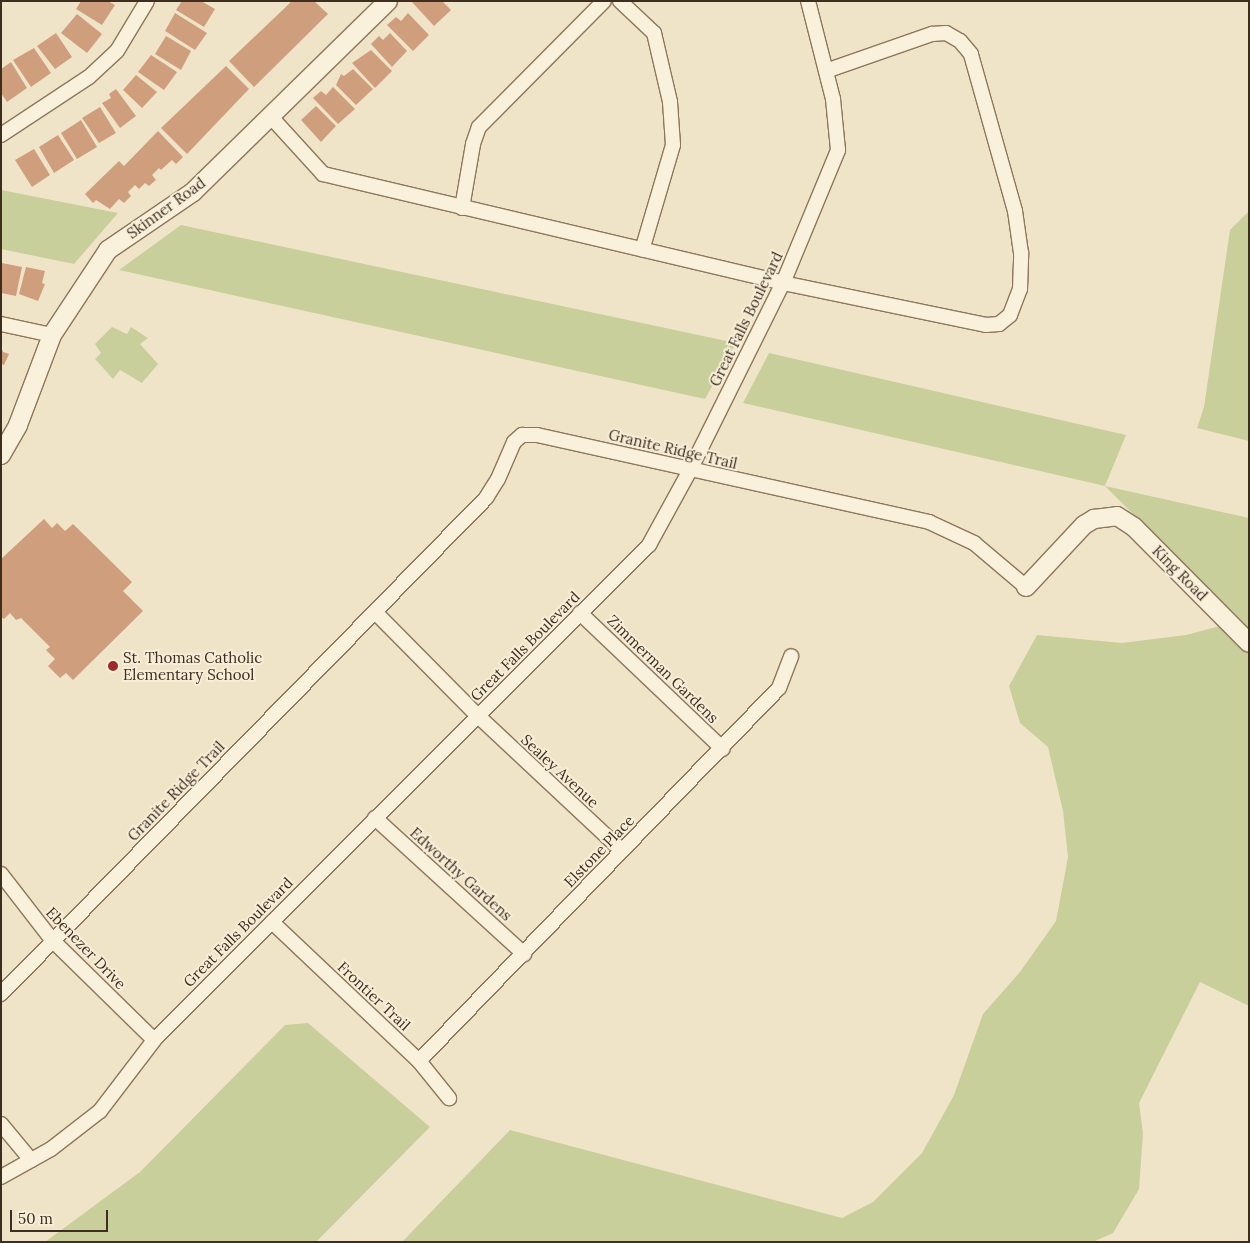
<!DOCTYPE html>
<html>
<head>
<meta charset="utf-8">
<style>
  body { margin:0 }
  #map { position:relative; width:1250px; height:1243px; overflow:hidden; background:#f0e4c8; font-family:Lora,serif }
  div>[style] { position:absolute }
  .green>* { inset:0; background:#c9cf9b }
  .building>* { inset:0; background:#cf9f7d }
  .roads { filter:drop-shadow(1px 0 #8d765c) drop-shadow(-1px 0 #8d765c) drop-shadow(0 1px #8d765c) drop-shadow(0 -1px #8d765c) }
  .minor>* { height:14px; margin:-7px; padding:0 7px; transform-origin:7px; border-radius:7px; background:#faf1dc }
  .tertiary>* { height:18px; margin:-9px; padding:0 9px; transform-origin:9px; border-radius:9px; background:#faf1dc }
  .dots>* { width:14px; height:14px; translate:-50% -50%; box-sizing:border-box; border:2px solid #f7eed8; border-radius:50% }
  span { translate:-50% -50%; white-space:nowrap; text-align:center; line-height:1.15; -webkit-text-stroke:4px #f7eed8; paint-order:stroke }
  .street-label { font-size:15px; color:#3d2e20 }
  .poi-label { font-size:15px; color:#3d2e20 }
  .left { translate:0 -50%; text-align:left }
  .frame { position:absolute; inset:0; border:2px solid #3d2e20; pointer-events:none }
  .scale { position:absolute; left:10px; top:1210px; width:98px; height:22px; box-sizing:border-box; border:2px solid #3d2e20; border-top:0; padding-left:6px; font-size:15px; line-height:18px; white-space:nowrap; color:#3d2e20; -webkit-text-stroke:4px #f7eed8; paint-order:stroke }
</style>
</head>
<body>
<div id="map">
  <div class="green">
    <i style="clip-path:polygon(1px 190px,118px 213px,74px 264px,1px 249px)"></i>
    <i style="clip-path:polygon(1249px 211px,1249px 441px,1197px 428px,1204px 407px,1230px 230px)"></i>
    <i style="clip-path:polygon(181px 225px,736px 343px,705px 399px,119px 270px)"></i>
    <i style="clip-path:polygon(112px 327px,127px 334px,131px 327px,148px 338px,140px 344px,158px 364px,142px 383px,120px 370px,113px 379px,95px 359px,101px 353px,95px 344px)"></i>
    <i style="clip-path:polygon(769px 353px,1126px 435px,1105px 486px,1249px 518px,1249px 1006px,1200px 982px,1139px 1103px,1143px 1133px,1139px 1189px,1113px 1233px,1093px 1242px,402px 1242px,510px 1130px,842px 1218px,873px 1202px,922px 1153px,954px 1095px,983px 1014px,1020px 972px,1056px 921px,1068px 857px,1063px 811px,1048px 747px,1020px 723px,1009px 686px,1037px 635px,1122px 643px,1186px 635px,1239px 621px,1105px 486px,743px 403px)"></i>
    <i style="clip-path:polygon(308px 1023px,430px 1127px,316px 1242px,45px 1242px,140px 1172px,285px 1025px)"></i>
  </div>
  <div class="building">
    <i style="clip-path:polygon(81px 1px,108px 1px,115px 5px,102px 25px,76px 9px)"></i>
    <i style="clip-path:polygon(182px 1px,201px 1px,215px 9px,204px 27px,176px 10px)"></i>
    <i style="clip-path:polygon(292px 1px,314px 1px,328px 14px,254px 87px,229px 61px)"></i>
    <i style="clip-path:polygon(411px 1px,442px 1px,451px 10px,434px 26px)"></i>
    <i style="clip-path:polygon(175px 13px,207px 33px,195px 50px,165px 31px)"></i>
    <i style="clip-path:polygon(408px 13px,429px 35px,413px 51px,387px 25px,396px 17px,401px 21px)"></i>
    <i style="clip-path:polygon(77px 14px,102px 34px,87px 53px,61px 33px)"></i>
    <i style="clip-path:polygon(56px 33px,72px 57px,55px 69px,37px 46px)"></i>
    <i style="clip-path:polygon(390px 33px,407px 51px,392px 67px,371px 44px,379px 36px,383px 40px)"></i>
    <i style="clip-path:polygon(166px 36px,191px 51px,181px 70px,155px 54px)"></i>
    <i style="clip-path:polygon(34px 48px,51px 73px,31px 87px,13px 60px)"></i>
    <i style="clip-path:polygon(371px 50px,392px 71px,375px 88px,352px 63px)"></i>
    <i style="clip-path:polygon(151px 55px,177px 72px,164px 90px,138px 72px)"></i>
    <i style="clip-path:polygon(11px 62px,27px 88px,7px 102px,1px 93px,1px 69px)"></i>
    <i style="clip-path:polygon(226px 66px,249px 89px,187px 154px,161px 128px)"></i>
    <i style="clip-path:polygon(353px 69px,373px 89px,356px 105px,336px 85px,341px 74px,344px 76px)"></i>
    <i style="clip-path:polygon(136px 75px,157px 92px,142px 108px,123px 90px)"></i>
    <i style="clip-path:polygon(333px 87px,355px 109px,338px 124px,313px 98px,321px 91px,326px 95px)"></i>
    <i style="clip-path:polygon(116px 89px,136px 116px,120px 128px,102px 103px,111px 98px,109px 94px)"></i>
    <i style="clip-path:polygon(316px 106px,336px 126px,321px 142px,301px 120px)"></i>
    <i style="clip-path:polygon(100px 107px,116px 133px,99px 143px,82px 118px)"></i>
    <i style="clip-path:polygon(81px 120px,97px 147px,77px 159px,61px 133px)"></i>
    <i style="clip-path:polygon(158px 131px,183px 157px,176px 164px,172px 160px,161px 170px,159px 168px,152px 175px,156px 180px,149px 186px,145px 183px,139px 189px,135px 185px,128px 192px,131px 196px,124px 203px,119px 199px,110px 209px,96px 200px,93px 203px,85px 194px,119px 161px,124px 166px)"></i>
    <i style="clip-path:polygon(58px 135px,74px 160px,54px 173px,39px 147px)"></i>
    <i style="clip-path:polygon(34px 149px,50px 175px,32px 187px,15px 160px)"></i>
    <i style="clip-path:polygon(2px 263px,22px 267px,16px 296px,1px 293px)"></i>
    <i style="clip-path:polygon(26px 267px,45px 271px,42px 283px,45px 284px,38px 301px,19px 294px)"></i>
    <i style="clip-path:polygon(1px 347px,3px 352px,9px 354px,4px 365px,1px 364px)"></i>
    <i style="clip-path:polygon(44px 519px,52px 528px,57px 523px,65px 531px,73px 524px,132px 582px,123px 591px,143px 611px,73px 680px,66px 673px,60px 678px,48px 666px,55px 659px,46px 650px,50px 647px,21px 618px,16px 620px,10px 613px,4px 619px,1px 617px,1px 559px)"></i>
  </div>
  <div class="roads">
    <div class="minor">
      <i style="left:620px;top:1px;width:47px;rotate:43.3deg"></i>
      <i style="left:654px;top:33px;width:71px;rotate:76.9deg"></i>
      <i style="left:670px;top:102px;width:43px;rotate:86deg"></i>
      <i style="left:673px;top:145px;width:109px;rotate:106.4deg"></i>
      <i style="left:271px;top:117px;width:77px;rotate:47.6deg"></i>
      <i style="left:323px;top:174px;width:473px;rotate:13.3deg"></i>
      <i style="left:783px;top:283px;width:207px;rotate:11.7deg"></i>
      <i style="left:986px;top:325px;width:13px;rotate:-4deg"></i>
      <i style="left:999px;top:324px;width:14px;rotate:-39deg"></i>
      <i style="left:1010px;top:315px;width:28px;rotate:-69deg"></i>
      <i style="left:1020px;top:289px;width:36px;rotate:-88deg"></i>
      <i style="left:1021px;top:253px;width:42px;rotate:-98.1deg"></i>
      <i style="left:1015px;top:211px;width:163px;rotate:-105.7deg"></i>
      <i style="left:971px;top:54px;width:17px;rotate:-130deg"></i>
      <i style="left:960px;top:41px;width:16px;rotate:-150deg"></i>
      <i style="left:946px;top:33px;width:14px;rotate:176deg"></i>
      <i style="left:932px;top:34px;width:112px;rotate:160.8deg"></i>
      <i style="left:1px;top:135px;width:105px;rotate:-33.4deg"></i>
      <i style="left:89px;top:77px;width:38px;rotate:-43deg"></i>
      <i style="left:117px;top:51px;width:58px;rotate:-59deg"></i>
      <i style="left:462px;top:208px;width:65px;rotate:-80.2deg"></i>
      <i style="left:473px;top:144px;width:18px;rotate:-71deg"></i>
      <i style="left:479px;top:127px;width:177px;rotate:-45.2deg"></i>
      <i style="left:1px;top:324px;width:52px;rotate:12.2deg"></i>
      <i style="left:375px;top:612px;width:146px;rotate:45.3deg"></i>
      <i style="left:478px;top:716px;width:196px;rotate:43.1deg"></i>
      <i style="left:580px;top:613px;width:197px;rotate:43.6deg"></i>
      <i style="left:375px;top:818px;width:202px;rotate:42.4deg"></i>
      <i style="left:1px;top:874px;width:85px;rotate:52.2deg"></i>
      <i style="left:53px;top:941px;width:141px;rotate:44.4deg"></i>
      <i style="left:272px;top:922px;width:202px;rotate:43.4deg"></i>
      <i style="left:419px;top:1061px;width:48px;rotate:51deg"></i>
      <i style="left:1px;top:994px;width:694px;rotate:-45.64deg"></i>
      <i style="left:486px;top:498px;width:22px;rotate:-58deg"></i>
      <i style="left:498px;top:479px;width:40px;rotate:-66.6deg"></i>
      <i style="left:514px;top:442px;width:11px;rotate:-41deg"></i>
      <i style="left:522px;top:435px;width:15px"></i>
      <i style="left:537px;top:435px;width:402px;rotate:12.5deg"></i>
      <i style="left:929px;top:522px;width:50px;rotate:25deg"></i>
      <i style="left:974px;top:543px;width:68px;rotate:40.2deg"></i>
      <i style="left:419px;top:1061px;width:518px;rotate:-46.02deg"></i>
      <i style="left:779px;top:688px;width:34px;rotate:-69deg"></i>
      <i style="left:1px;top:1124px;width:47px;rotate:50.2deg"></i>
      <i style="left:1px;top:1177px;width:57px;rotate:-29.2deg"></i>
      <i style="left:51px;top:1149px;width:62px;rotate:-37.8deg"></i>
      <i style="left:100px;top:1111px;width:89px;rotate:-52.7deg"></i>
      <i style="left:154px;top:1040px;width:700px;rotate:-45deg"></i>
      <i style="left:649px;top:545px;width:85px;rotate:-61.3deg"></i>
      <i style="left:690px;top:470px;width:209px;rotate:-63.6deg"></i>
      <i style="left:783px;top:283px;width:144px;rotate:-67.5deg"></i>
      <i style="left:838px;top:150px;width:51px;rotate:-95.6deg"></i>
      <i style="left:833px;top:99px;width:101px;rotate:-104.3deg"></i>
    </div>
    <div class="tertiary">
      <i style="left:1px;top:455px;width:34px;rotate:-60deg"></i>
      <i style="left:18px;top:425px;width:96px;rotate:-69.3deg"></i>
      <i style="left:52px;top:335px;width:102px;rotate:-56.6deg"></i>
      <i style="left:108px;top:250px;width:103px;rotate:-34.3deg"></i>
      <i style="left:193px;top:192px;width:273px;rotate:-44.4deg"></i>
      <i style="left:1026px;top:587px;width:85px;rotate:-46.9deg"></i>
      <i style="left:1084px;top:525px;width:12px;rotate:-31deg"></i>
      <i style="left:1094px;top:519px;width:23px;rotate:-7deg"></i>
      <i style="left:1117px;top:516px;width:20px;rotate:33deg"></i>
      <i style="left:1134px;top:527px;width:163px;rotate:45.2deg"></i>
    </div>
  </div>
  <div class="dots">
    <i style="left:113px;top:666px;background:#9e2a2b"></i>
  </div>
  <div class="street-label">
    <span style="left:166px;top:208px;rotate:-36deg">Skinner Road</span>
    <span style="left:746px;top:319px;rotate:-64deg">Great Falls Boulevard</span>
    <span style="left:673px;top:449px;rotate:13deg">Granite Ridge Trail</span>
    <span style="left:1180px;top:573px;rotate:45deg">King Road</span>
    <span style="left:525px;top:646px;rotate:-45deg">Great Falls Boulevard</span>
    <span style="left:663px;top:669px;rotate:44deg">Zimmerman Gardens</span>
    <span style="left:560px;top:771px;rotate:43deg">Sealey Avenue</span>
    <span style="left:176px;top:791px;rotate:-46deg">Granite Ridge Trail</span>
    <span style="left:599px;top:851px;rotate:-46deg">Elstone Place</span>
    <span style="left:461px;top:874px;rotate:42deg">Edworthy Gardens</span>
    <span style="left:238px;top:932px;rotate:-45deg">Great Falls Boulevard</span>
    <span style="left:86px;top:948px;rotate:46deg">Ebenezer Drive</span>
    <span style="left:374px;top:996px;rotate:43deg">Frontier Trail</span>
  </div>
  <div class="poi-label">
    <span class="left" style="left:123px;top:666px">St. Thomas Catholic<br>Elementary School</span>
  </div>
  <div class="frame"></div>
  <div class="scale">50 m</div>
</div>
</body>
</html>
